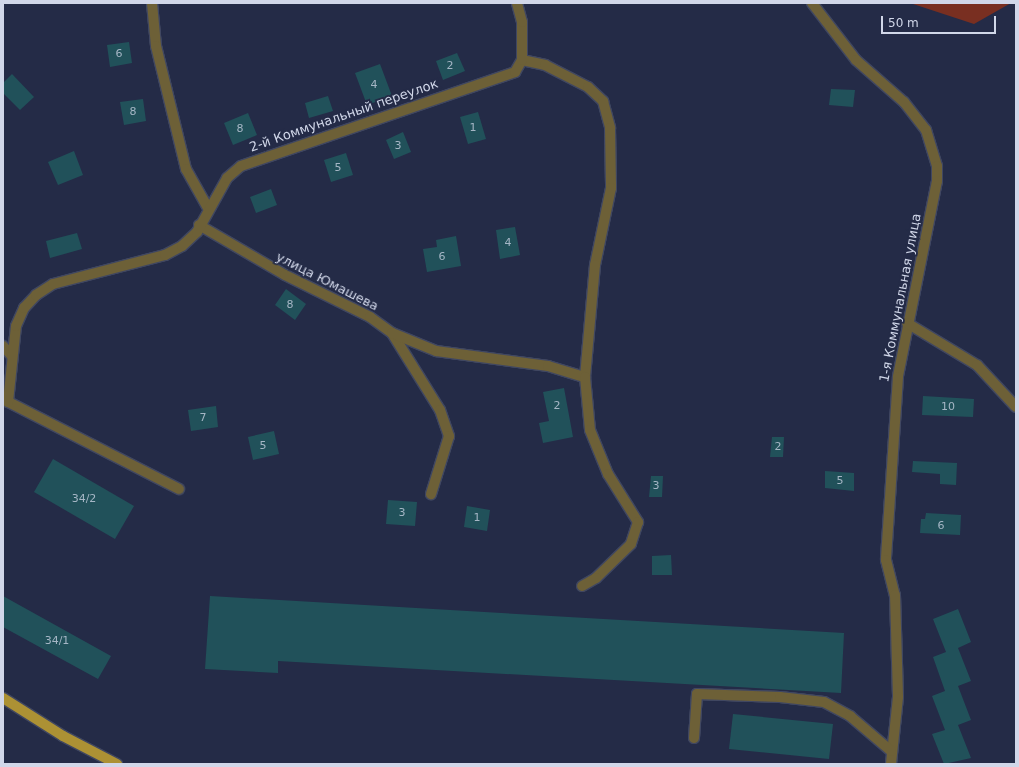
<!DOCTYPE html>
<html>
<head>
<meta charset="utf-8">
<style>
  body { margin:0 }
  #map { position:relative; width:1019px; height:767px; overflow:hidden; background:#242b47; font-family:"DejaVu Sans",sans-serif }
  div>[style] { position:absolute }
  .green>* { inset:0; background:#792f21 }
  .building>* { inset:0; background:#21515a }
  .roads { filter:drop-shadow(1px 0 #404761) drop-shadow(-1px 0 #404761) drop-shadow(0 1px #404761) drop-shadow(0 -1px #404761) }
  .minor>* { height:10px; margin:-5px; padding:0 5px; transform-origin:5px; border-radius:5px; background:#6d6037 }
  .major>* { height:10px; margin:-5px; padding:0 5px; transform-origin:5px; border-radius:5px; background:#ac9134 }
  span { translate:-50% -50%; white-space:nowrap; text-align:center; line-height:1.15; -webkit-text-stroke:3.5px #242b47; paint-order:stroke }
  .number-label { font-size:11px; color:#a5b6c5 }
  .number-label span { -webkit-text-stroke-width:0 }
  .street-label { font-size:13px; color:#d1d7e9 }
  .frame { position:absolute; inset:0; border:4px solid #d1d7e9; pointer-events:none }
  .scale { position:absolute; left:881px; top:16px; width:115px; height:18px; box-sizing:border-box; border:2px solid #d1d7e9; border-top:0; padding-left:5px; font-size:12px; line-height:14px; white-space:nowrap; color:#d1d7e9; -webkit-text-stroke:3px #242b47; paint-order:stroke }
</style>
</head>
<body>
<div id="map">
  <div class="green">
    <i style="clip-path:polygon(910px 3px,1011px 3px,974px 24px)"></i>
  </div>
  <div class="building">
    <i style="clip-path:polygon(129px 42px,132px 63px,110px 67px,107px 45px)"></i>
    <i style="clip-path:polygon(457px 53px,465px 71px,443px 80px,436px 61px)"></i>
    <i style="clip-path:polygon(380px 64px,392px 96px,367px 105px,355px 73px)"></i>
    <i style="clip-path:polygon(12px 74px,34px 97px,20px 110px,3px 93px,3px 83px)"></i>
    <i style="clip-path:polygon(831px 89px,855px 90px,853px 107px,829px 105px)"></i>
    <i style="clip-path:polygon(328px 96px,333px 111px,309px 118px,305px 103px)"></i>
    <i style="clip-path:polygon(143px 99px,146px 121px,124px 125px,120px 102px)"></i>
    <i style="clip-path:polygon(478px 112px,486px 139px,468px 144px,460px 117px)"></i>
    <i style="clip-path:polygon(248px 113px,257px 135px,233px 145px,224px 123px)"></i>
    <i style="clip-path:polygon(403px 132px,411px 152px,394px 159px,386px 140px)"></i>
    <i style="clip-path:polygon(74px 151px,83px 175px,58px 185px,48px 162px)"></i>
    <i style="clip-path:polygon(346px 153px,353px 175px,331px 182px,324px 160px)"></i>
    <i style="clip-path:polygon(271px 189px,277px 205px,256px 213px,250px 197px)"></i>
    <i style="clip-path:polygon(515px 227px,520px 255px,500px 259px,496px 230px)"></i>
    <i style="clip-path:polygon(77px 233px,82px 249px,50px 258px,46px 241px)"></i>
    <i style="clip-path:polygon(456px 236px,461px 266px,427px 272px,423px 249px,437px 247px,436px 240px)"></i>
    <i style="clip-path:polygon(286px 289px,306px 304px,295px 320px,275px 305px)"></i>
    <i style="clip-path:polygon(564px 388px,573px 437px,543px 443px,539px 423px,549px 421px,543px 392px)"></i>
    <i style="clip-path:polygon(923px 396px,974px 399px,973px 417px,922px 415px)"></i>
    <i style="clip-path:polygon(216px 406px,218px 427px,191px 431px,188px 410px)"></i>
    <i style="clip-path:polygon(274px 431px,279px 454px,253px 460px,248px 437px)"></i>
    <i style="clip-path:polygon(772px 437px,784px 437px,783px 457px,770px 457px)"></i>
    <i style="clip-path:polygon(53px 459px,134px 506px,115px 539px,34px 492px)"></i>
    <i style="clip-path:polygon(913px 461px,957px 463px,956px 485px,940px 484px,940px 474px,912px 472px)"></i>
    <i style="clip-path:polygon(825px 471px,854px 473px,854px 491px,825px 488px)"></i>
    <i style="clip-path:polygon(651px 476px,663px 476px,662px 497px,649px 497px)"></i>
    <i style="clip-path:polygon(388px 500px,417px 502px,415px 526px,386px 524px)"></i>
    <i style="clip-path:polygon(467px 506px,490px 510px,487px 531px,464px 527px)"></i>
    <i style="clip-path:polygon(926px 513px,961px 515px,960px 535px,920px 533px,921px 519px,925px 519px)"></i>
    <i style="clip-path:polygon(671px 555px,672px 575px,652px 575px,652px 556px)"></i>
    <i style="clip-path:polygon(3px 596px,111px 656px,98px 679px,3px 627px)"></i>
    <i style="clip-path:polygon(210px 596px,844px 633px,841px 693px,278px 661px,278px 673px,205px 669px)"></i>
    <i style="clip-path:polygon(958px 609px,971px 642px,958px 648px,971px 681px,958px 686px,971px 720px,958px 725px,971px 758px,944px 764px,932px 734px,945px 730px,932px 696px,945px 691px,933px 657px,946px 652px,933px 619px)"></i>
    <i style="clip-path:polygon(733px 714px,833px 724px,829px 759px,729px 749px)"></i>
  </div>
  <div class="roads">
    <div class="minor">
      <i style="left:152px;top:3px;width:43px;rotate:84.7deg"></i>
      <i style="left:156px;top:46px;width:127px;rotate:76.3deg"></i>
      <i style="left:186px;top:169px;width:45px;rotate:60.6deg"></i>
      <i style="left:812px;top:3px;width:72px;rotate:52.3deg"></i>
      <i style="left:856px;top:60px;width:64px;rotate:41.2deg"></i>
      <i style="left:904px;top:102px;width:36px;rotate:52deg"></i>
      <i style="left:926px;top:130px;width:38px;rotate:73deg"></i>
      <i style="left:937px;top:166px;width:15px;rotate:90deg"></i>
      <i style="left:937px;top:181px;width:200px;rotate:101.3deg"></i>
      <i style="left:898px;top:377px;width:183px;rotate:93.8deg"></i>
      <i style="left:886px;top:560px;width:36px;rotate:76deg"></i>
      <i style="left:895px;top:595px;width:102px;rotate:88.3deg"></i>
      <i style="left:898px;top:697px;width:67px;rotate:96deg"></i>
      <i style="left:522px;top:60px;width:24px;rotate:12deg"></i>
      <i style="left:545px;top:65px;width:48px;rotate:27.1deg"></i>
      <i style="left:588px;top:87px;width:21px;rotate:43deg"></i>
      <i style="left:603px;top:101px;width:28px;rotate:75deg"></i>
      <i style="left:610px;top:128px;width:60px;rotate:89deg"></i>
      <i style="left:611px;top:188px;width:79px;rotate:101.7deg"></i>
      <i style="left:595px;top:265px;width:112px;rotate:95.1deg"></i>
      <i style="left:199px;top:225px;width:99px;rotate:30.2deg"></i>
      <i style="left:285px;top:275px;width:95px;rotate:26.3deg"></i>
      <i style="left:370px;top:317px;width:27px;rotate:36deg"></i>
      <i style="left:392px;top:333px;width:91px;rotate:58.1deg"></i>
      <i style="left:440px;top:410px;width:28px;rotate:71deg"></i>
      <i style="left:449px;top:436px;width:61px;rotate:107.2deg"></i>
      <i style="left:907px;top:323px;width:82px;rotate:31deg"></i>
      <i style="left:977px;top:365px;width:57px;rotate:47.1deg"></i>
      <i style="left:392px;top:333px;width:48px;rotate:22.2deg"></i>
      <i style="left:436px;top:351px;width:113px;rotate:7.6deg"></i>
      <i style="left:548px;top:366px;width:39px;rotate:17deg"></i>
      <i style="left:585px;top:377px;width:53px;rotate:84.6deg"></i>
      <i style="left:590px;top:430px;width:48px;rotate:67.8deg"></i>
      <i style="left:608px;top:474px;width:57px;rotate:58deg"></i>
      <i style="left:638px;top:522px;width:23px;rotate:108deg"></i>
      <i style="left:631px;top:544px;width:49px;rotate:135.8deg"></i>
      <i style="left:596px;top:578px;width:16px;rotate:150deg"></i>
      <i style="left:3px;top:346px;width:13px;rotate:48deg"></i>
      <i style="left:179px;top:489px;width:192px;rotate:-153deg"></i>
      <i style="left:8px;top:402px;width:76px;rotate:-84deg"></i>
      <i style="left:16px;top:326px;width:20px;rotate:-66deg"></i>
      <i style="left:24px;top:308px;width:18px;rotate:-47deg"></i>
      <i style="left:36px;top:295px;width:20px;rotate:-33deg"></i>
      <i style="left:53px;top:284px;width:116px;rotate:-14.5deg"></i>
      <i style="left:165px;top:255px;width:19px;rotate:-28deg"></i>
      <i style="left:182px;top:246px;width:21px;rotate:-43deg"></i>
      <i style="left:197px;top:232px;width:62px;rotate:-60.9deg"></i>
      <i style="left:227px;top:178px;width:18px;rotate:-41deg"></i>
      <i style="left:241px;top:166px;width:290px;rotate:-18.9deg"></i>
      <i style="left:515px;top:72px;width:14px;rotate:-60deg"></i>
      <i style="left:522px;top:60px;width:38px;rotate:-90deg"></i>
      <i style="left:522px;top:22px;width:20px;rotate:-105deg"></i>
      <i style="left:694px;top:738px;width:44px;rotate:-86.1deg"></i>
      <i style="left:697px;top:694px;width:83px;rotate:2.1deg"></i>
      <i style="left:780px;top:697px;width:44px;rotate:6.5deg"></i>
      <i style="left:824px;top:702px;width:30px;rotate:28deg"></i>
      <i style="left:850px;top:716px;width:54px;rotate:40.5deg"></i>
    </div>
    <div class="major">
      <i style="left:3px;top:698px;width:71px;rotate:32.3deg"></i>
      <i style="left:63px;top:736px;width:61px;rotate:27.4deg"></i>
    </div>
  </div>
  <div class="number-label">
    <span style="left:119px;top:54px">6</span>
    <span style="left:450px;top:66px">2</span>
    <span style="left:374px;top:85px">4</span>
    <span style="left:133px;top:112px">8</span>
    <span style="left:473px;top:128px">1</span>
    <span style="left:240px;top:129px">8</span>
    <span style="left:398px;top:146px">3</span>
    <span style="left:338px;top:168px">5</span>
    <span style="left:508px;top:243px">4</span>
    <span style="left:442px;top:257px">6</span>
    <span style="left:290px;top:305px">8</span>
    <span style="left:557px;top:406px">2</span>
    <span style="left:948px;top:407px">10</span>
    <span style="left:203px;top:418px">7</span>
    <span style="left:263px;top:446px">5</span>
    <span style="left:778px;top:447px">2</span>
    <span style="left:840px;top:481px">5</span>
    <span style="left:656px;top:486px">3</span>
    <span style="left:84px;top:499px">34/2</span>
    <span style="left:402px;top:513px">3</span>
    <span style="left:477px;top:518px">1</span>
    <span style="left:941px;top:526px">6</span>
    <span style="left:57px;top:641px">34/1</span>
  </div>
  <div class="street-label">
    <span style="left:344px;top:116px;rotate:-19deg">2-й Коммунальный переулок</span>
    <span style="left:327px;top:282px;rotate:27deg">улица Юмашева</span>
    <span style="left:901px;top:298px;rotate:-79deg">1-я Коммунальная улица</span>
  </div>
  <div class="frame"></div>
  <div class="scale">50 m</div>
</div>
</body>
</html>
